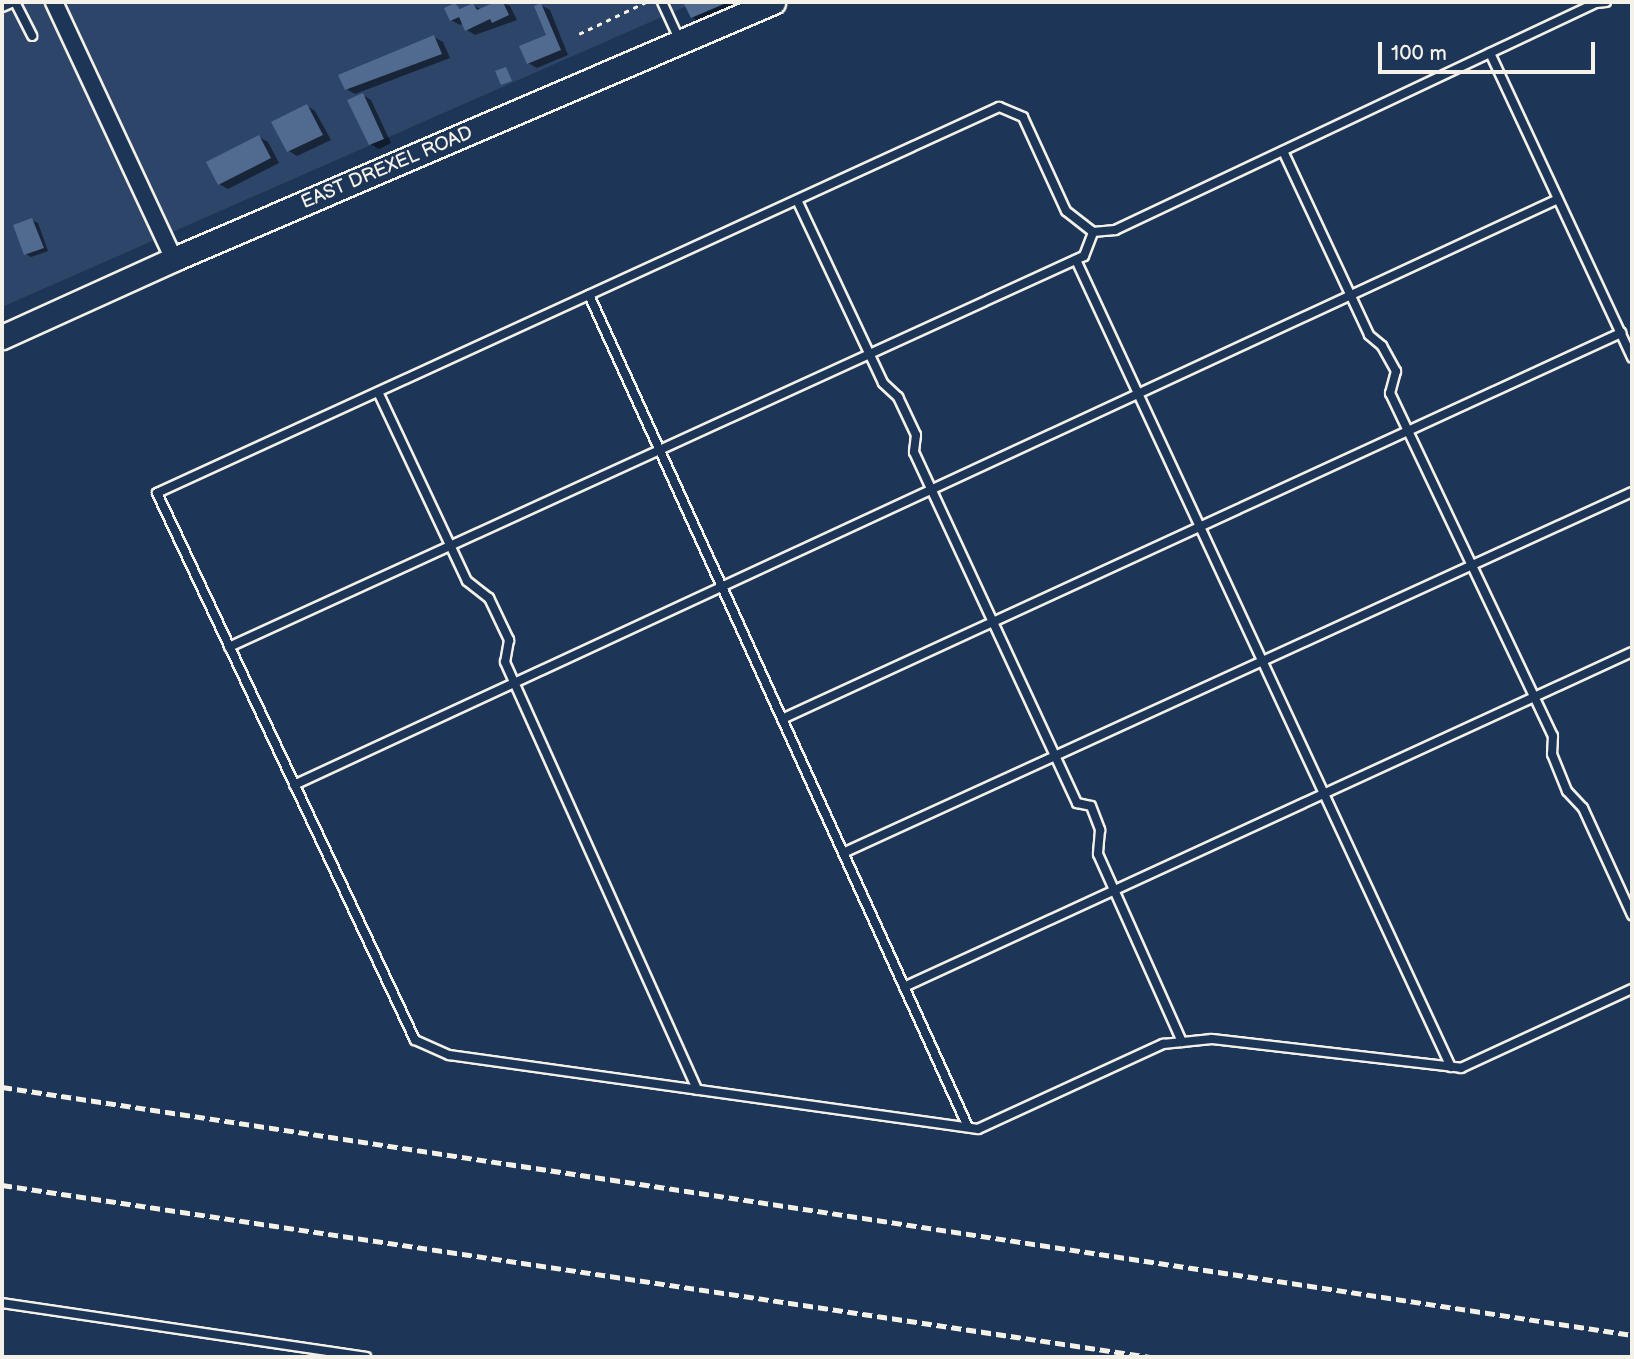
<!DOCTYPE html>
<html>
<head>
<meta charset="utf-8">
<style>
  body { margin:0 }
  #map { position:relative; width:1634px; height:1359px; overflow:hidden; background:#1d3557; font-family:"Balsamiq Sans",sans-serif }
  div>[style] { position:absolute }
  .built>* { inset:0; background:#2d4568 }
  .shadow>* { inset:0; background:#0007 }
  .building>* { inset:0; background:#516a90 }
  .path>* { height:2.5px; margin-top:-1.25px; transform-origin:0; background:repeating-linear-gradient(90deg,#f4f1e8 0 5px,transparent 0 10px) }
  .roads { filter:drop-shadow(2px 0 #f4f1e8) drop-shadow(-2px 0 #f4f1e8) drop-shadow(0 2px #f4f1e8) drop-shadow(0 -2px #f4f1e8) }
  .lane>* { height:8px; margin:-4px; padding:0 4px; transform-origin:4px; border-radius:4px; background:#1d3557 }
  .street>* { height:16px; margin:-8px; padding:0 8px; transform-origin:8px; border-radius:8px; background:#1d3557 }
  .secondary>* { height:23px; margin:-11.5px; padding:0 11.5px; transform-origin:11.5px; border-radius:11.5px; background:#1d3557 }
  .rail>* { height:4.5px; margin-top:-2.25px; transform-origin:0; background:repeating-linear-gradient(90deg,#f4f1e8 0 10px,transparent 0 15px) }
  span { translate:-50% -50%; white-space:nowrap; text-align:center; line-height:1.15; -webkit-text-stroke:5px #1d3557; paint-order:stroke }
  .street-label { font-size:19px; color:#f4f1e8 }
  .frame { position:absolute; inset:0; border:4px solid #f4f1e8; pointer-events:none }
  .scale { position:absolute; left:1378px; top:42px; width:217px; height:32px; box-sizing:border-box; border:4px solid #f4f1e8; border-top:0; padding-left:9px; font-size:21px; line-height:24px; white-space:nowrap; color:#f4f1e8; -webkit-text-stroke:5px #1d3557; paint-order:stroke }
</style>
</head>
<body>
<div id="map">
  <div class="built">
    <i style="clip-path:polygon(2px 2px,696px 2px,2px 307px)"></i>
  </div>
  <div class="shadow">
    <i style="clip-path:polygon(499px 2px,510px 6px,517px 20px,475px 35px,467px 30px,464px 23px,460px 25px,451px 20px,455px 5px,462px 10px,473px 5px,482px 10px)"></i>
    <i style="clip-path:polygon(685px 2px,731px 2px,735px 10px,704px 24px,692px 17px)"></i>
    <i style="clip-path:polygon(541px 5px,550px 10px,568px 55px,537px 68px,528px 63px,548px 36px)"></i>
    <i style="clip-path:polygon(434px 37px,443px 42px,450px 58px,355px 94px,346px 89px)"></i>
    <i style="clip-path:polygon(363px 95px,371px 100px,391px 143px,379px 149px,370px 144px)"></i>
    <i style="clip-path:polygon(307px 106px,315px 111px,331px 140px,297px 156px,289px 151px)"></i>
    <i style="clip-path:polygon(259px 137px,268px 142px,279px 163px,228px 189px,219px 184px)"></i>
    <i style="clip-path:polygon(32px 220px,38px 223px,48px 251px,31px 257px,26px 254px)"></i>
  </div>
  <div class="building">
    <i style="clip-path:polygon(495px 2px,503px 2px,509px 15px,492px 23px,490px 19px,465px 31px,459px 17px,450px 21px,444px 8px,455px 3px,460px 9px,473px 3px,477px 10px)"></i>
    <i style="clip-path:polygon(683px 2px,723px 2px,724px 4px,691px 18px)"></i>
    <i style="clip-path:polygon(541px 3px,561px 50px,527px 64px,519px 46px,546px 35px,534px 6px)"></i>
    <i style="clip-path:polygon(434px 35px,442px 54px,345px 90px,338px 75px)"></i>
    <i style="clip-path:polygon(506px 67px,512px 81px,501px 85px,495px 71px)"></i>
    <i style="clip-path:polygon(363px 93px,384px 139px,369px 145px,347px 100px)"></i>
    <i style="clip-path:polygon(307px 104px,323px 135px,287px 152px,271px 122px)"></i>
    <i style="clip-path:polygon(259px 135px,271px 158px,218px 185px,206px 162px)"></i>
    <i style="clip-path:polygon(32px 218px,44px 248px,24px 255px,13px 225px)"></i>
  </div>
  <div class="path">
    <i style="left:565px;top:2px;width:1px"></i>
    <i style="left:579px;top:34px;width:74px;rotate:-25.5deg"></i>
  </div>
  <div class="roads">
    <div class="lane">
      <i style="left:15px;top:2px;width:38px;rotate:63deg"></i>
      <i style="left:662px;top:2px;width:41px;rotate:65.3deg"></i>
      <i style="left:1606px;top:2px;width:10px;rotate:174deg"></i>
      <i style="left:1596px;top:3px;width:532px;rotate:154.74deg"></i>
      <i style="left:1115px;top:230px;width:22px;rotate:175deg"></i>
      <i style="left:1093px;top:232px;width:34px;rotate:-142deg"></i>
      <i style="left:1066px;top:211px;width:103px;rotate:-114.6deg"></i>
      <i style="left:1023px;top:117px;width:26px;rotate:-157deg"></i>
      <i style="left:999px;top:107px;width:926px;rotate:155.37deg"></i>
      <i style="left:157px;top:493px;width:605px;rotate:64.75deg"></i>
      <i style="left:415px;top:1040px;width:37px;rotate:24deg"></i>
      <i style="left:449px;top:1055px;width:534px;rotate:7.96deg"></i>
      <i style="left:978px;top:1129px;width:204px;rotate:-24.7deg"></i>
      <i style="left:1163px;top:1044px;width:49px;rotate:-5.8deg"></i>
      <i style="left:1212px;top:1039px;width:251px;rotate:6.6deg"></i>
      <i style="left:1461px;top:1068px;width:188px;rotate:-24.8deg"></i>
      <i style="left:2px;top:7px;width:13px;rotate:-23deg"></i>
      <i style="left:1490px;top:53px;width:336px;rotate:65deg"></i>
      <i style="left:1283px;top:151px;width:203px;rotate:64.9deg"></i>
      <i style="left:1369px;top:335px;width:17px;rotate:40deg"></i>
      <i style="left:1382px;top:346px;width:29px;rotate:61deg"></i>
      <i style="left:1396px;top:371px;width:23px;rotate:105deg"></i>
      <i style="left:1390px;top:393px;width:380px;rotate:64.6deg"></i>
      <i style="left:1553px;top:736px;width:18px;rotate:93deg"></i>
      <i style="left:1552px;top:754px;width:40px;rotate:68deg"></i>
      <i style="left:1567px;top:791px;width:23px;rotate:47deg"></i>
      <i style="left:1583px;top:808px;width:118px;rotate:65.4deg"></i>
      <i style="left:797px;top:200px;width:202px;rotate:64.8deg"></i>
      <i style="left:883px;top:383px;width:21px;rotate:43deg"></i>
      <i style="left:898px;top:397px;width:42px;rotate:64.7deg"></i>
      <i style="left:916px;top:435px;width:17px;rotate:97deg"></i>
      <i style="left:914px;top:452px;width:387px;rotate:65.1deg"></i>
      <i style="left:1077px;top:803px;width:14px;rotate:12deg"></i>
      <i style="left:1091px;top:806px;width:26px;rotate:69deg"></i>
      <i style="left:1100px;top:830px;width:24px;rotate:95deg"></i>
      <i style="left:1098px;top:854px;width:206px;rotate:65.9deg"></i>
      <i style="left:1076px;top:260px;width:890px;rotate:65.08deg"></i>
      <i style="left:589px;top:295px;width:914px;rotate:65.51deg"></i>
      <i style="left:378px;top:392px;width:209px;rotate:64.8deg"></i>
      <i style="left:467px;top:581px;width:28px;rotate:38deg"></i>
      <i style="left:489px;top:598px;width:47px;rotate:64.5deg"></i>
      <i style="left:509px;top:640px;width:22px;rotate:100deg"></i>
      <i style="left:505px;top:662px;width:469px;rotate:65.8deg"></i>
      <i style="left:229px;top:647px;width:940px;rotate:-24.58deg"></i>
      <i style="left:1084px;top:256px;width:26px;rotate:-69deg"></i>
      <i style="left:782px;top:719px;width:924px;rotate:-24.71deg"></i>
      <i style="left:294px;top:785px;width:1393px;rotate:-24.87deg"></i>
      <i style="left:843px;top:853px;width:868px;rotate:-24.59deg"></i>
      <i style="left:904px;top:987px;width:801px;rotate:-24.71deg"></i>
      <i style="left:2px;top:1303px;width:368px;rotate:8.4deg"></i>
    </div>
    <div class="street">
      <i style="left:54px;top:2px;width:284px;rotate:65deg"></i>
    </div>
    <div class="secondary">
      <i style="left:2px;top:337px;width:189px;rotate:-24.4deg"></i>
      <i style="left:174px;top:259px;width:652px;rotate:-23.22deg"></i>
    </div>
  </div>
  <div class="rail">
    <i style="left:2px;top:1087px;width:1649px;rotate:8.65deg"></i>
    <i style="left:2px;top:1185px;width:1161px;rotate:8.52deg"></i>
  </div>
  <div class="street-label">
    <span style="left:387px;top:168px;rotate:-23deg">EAST DREXEL ROAD</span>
  </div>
  <div class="frame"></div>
  <div class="scale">100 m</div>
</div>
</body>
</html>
